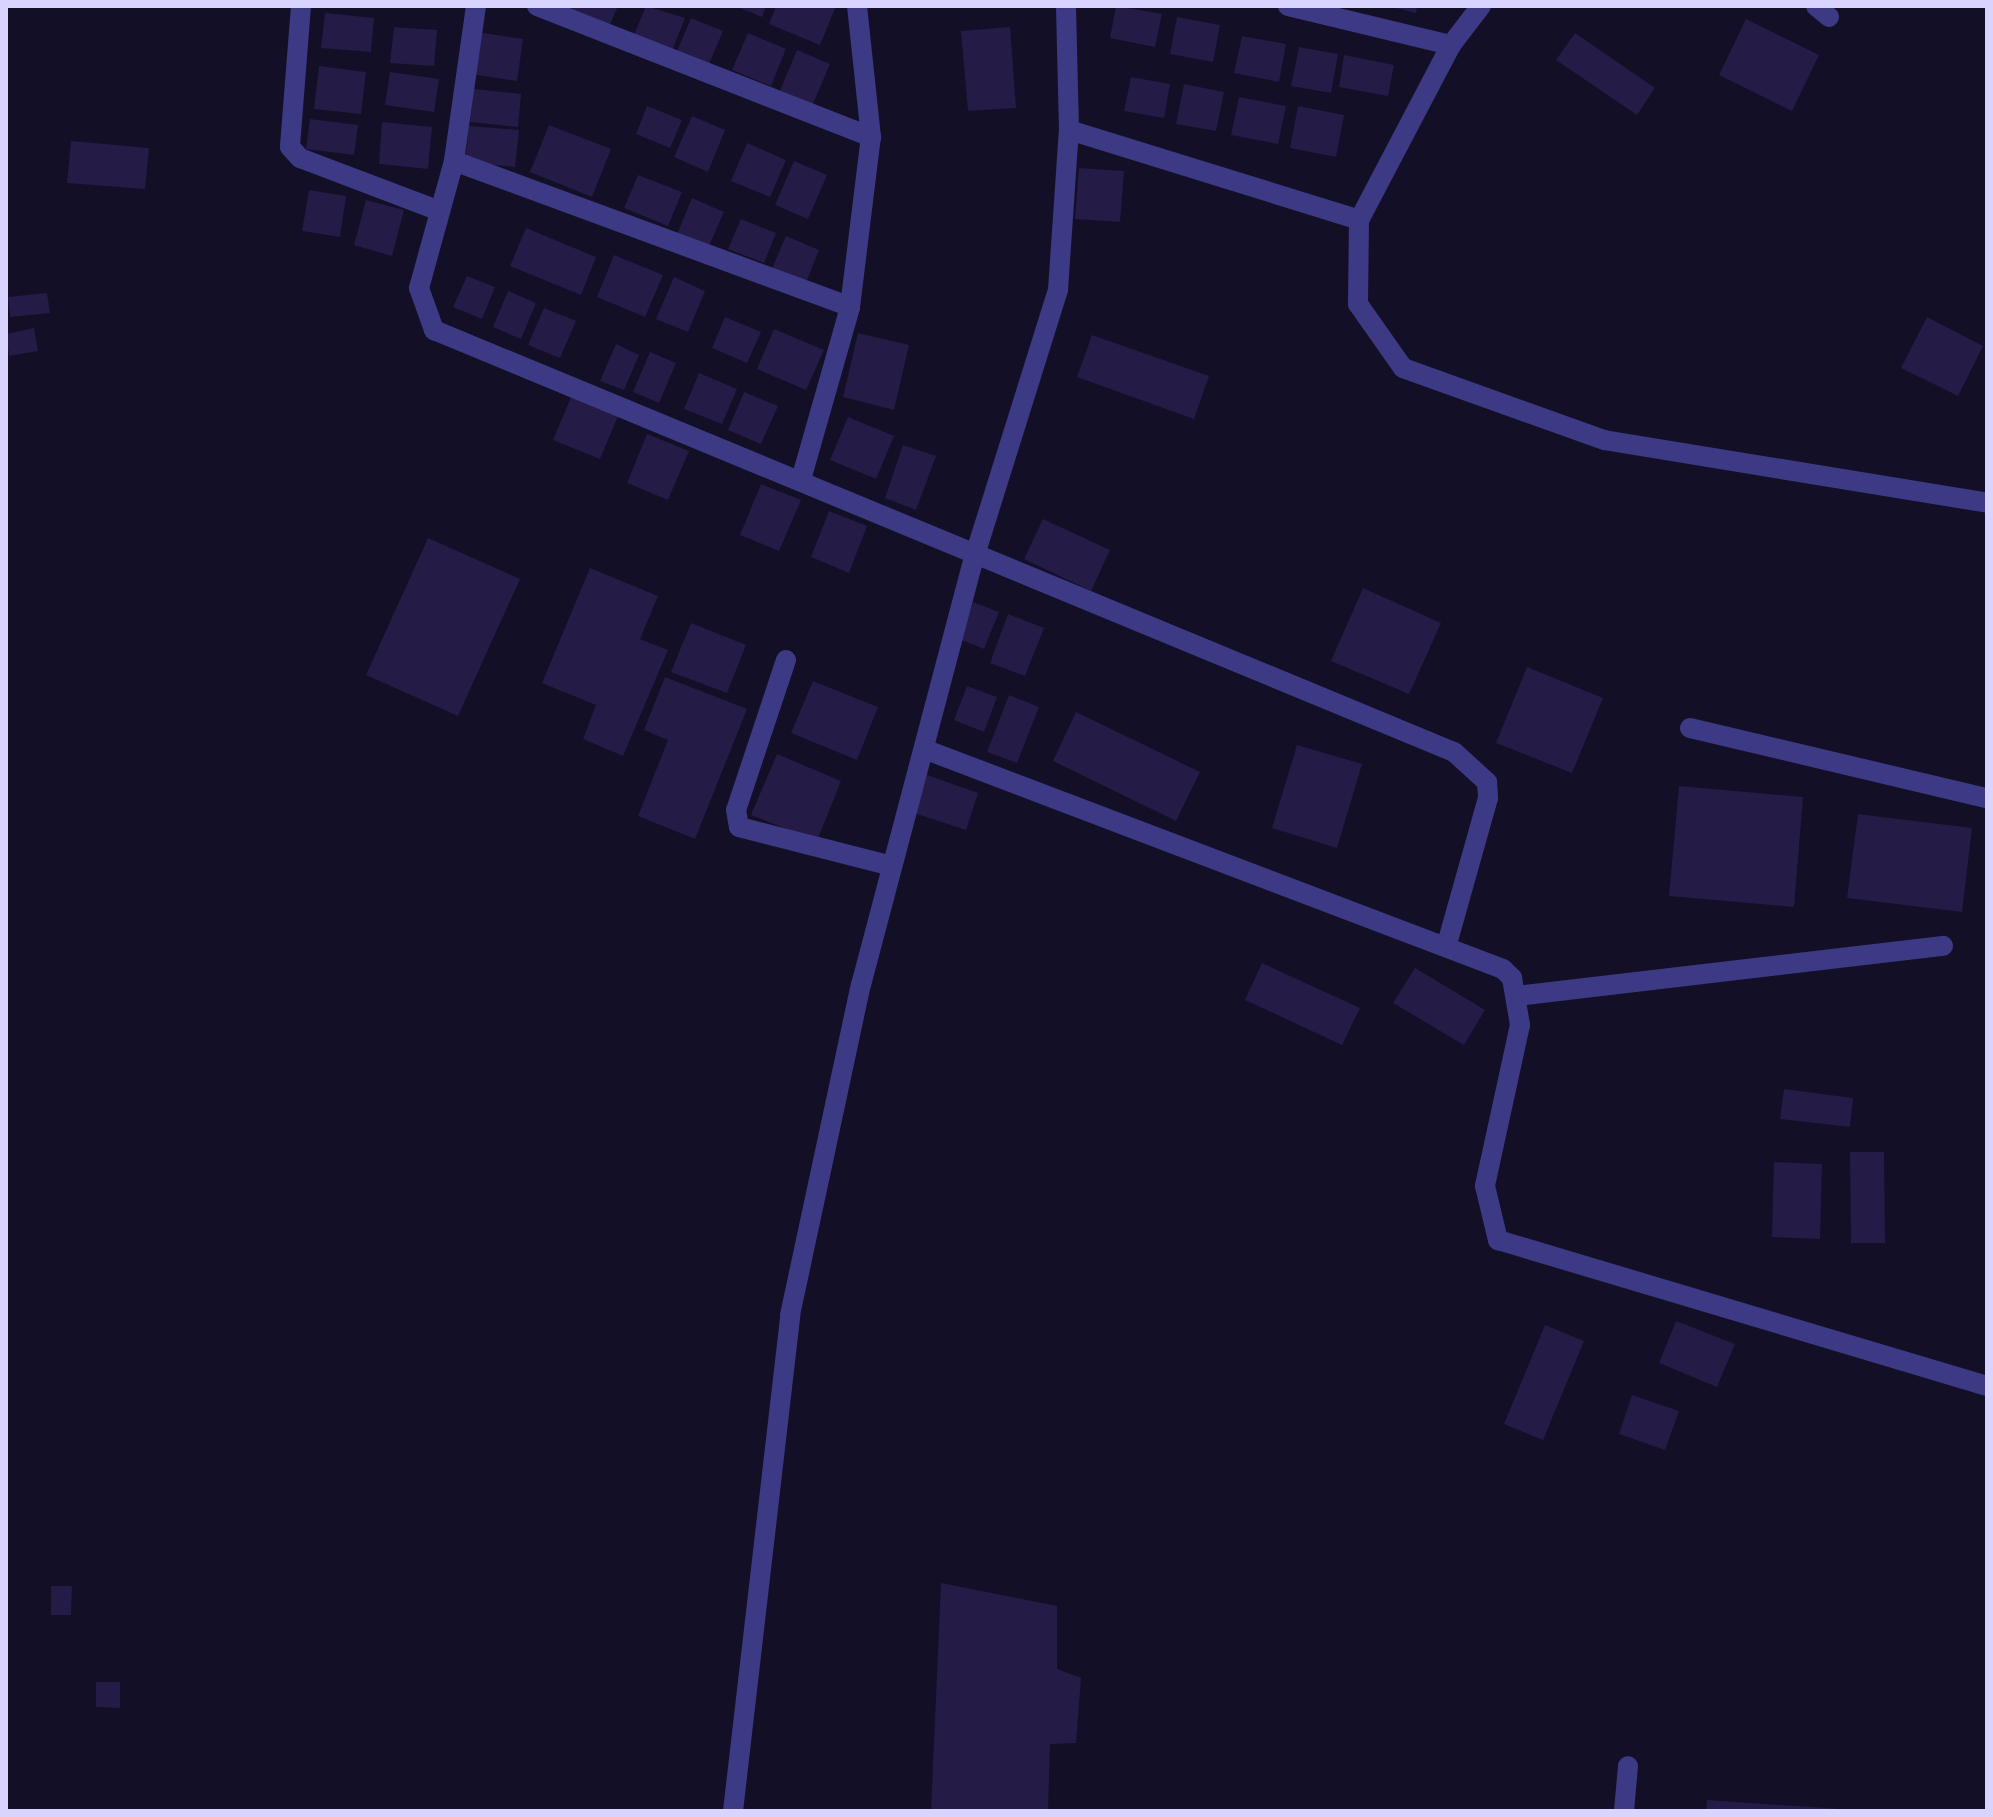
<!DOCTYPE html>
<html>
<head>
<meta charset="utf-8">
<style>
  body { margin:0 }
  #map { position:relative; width:1993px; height:1817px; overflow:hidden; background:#130f26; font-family:Cabin,sans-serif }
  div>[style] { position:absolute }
  .building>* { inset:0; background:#241b47 }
  .service>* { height:20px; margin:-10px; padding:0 10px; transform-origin:10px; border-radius:10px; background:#3d3a85 }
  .minor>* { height:20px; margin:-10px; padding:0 10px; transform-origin:10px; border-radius:10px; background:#3d3a85 }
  span { translate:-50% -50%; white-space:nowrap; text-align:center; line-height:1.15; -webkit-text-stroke:6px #130f26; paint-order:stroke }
  .frame { position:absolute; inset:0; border:8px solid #d9d4ff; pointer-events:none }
</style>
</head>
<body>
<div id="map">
  <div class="building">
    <i style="clip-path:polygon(558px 6px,618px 6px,609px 27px)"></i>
    <i style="clip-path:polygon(646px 6px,685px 18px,671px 53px,633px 37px)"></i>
    <i style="clip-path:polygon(735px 6px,766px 6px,762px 17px)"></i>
    <i style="clip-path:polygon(776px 6px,836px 6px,820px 45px,769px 24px)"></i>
    <i style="clip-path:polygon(1116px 6px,1162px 14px,1155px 47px,1110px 38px)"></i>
    <i style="clip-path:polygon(1388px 6px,1417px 6px,1416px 13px)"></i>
    <i style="clip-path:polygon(325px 13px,374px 18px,371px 52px,321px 48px)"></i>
    <i style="clip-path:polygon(1177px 17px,1220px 25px,1213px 62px,1170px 54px)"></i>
    <i style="clip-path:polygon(691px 18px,723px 31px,707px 69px,675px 56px)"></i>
    <i style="clip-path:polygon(1746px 19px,1819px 55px,1792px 111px,1719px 75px)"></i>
    <i style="clip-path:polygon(394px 27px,437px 30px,434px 66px,390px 63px)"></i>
    <i style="clip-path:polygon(1010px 27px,1016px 108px,968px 111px,961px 31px)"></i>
    <i style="clip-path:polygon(477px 32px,523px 39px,517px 81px,470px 74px)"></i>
    <i style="clip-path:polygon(748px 33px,786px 49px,771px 86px,732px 70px)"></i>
    <i style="clip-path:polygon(1575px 33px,1655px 88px,1637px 115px,1556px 60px)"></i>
    <i style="clip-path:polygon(1242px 36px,1286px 44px,1279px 82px,1234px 73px)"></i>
    <i style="clip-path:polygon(1299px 47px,1338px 54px,1331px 93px,1291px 86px)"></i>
    <i style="clip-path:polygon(797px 50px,830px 64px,812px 106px,779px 93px)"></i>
    <i style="clip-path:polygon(1344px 55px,1394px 65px,1388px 96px,1339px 87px)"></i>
    <i style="clip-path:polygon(319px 66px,366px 72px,361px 114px,314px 109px)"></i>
    <i style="clip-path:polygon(390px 72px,439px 79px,434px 112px,385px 105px)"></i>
    <i style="clip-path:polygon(1131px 77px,1170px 84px,1164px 118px,1124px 111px)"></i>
    <i style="clip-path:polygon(1184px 84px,1224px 92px,1216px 131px,1176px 124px)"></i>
    <i style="clip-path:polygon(474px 89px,521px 94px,518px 127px,470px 122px)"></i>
    <i style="clip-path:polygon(1239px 97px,1286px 106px,1278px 144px,1231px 135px)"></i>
    <i style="clip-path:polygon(647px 106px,682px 120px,670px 148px,636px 134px)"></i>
    <i style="clip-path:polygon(1298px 106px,1344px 115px,1336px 157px,1290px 148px)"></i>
    <i style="clip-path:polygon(692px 116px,725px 130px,708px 172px,674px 157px)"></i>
    <i style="clip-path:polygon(310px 119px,358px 125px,354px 155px,306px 149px)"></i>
    <i style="clip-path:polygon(382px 122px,432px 127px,428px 169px,379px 164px)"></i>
    <i style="clip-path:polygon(549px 125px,611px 149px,592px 197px,530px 172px)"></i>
    <i style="clip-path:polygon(469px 126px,519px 130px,515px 167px,465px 162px)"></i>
    <i style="clip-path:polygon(71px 141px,149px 148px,145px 189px,67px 183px)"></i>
    <i style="clip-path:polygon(747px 143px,786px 160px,770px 197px,731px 181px)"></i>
    <i style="clip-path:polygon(794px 161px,827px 175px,808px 219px,775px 205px)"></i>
    <i style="clip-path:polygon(1079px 168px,1124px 171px,1120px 222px,1075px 219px)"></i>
    <i style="clip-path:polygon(638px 175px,682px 192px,668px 226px,624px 208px)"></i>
    <i style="clip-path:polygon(309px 190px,346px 196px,340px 237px,302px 231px)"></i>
    <i style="clip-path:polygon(692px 198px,724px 212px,708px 248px,677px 234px)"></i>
    <i style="clip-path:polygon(366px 200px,404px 210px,392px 256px,354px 245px)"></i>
    <i style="clip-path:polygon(741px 219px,776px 233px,764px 263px,728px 249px)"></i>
    <i style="clip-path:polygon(526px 228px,596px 257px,581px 295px,510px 266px)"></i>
    <i style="clip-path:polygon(786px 236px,819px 250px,805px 285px,771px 271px)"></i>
    <i style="clip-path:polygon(614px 255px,663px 275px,645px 317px,597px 297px)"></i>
    <i style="clip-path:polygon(467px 276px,495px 287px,482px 319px,453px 307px)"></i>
    <i style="clip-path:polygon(674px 277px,705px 291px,688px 332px,656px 319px)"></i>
    <i style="clip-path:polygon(508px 291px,536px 303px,521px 339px,493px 327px)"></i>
    <i style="clip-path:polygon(47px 293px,50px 313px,10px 317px,8px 297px)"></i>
    <i style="clip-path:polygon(544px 308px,576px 321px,560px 358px,528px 345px)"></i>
    <i style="clip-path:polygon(725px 317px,761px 332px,747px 363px,712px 348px)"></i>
    <i style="clip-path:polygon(1927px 317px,1983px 346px,1958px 396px,1901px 368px)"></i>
    <i style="clip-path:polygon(34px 328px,38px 351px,9px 356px,6px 334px)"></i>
    <i style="clip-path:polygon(774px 329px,824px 350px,806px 390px,757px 369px)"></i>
    <i style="clip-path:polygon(858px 333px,909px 345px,894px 410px,843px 397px)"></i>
    <i style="clip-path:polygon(1092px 335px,1209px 376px,1194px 419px,1077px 377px)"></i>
    <i style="clip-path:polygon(616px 344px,639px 355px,624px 390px,600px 381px)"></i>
    <i style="clip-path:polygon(650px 352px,676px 363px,659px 403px,633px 392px)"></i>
    <i style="clip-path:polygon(699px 373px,737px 389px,722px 424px,684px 409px)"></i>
    <i style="clip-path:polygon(744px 392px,778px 406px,761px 444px,728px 430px)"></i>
    <i style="clip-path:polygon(571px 397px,618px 416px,600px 459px,553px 440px)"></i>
    <i style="clip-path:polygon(848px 417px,894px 436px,876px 479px,830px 460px)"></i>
    <i style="clip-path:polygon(647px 434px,689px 451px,668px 500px,627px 483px)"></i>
    <i style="clip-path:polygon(903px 445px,936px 456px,916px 510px,885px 498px)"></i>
    <i style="clip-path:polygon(761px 484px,801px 500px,779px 551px,740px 535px)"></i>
    <i style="clip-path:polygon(829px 511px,867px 526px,849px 573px,811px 557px)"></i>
    <i style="clip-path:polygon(1043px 519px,1110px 550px,1091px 591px,1024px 559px)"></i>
    <i style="clip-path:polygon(428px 538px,520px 579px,458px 716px,366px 675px)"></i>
    <i style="clip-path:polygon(590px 568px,658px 596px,640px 639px,668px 650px,623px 756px,583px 739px,596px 705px,542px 683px)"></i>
    <i style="clip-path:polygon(1363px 588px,1441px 623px,1409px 694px,1331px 661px)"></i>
    <i style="clip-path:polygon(973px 602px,999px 612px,984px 649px,959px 639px)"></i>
    <i style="clip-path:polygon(1008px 614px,1044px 628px,1025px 676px,990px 663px)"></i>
    <i style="clip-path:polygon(691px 623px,746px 645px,727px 693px,671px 672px)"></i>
    <i style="clip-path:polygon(1527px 667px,1603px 698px,1572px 773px,1496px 743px)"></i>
    <i style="clip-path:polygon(665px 677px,747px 709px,695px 839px,638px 816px,668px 740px,644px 730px)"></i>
    <i style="clip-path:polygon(813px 681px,878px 707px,857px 760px,791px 733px)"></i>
    <i style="clip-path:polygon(967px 686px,997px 697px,984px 732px,954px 720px)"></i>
    <i style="clip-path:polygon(1009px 695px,1039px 707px,1017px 763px,987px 752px)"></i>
    <i style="clip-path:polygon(1076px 712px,1200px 772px,1176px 821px,1053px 761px)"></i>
    <i style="clip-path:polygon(1297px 745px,1362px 764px,1337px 848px,1272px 828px)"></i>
    <i style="clip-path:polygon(777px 754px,841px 781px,817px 841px,751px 815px)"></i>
    <i style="clip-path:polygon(927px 775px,978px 793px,966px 830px,914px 813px)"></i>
    <i style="clip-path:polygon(1679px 786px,1803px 797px,1794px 907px,1669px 896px)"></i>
    <i style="clip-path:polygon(1858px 814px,1972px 828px,1962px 912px,1847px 898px)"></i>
    <i style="clip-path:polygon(1262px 963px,1360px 1008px,1342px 1045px,1245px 1000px)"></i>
    <i style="clip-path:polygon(1415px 968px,1485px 1010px,1464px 1045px,1393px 1003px)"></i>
    <i style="clip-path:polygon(1784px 1089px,1853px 1098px,1850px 1127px,1780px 1119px)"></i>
    <i style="clip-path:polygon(1850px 1152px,1884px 1152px,1885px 1243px,1851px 1243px)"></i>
    <i style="clip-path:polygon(1774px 1162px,1822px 1164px,1820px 1239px,1772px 1237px)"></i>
    <i style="clip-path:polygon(1676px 1321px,1735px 1344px,1717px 1387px,1659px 1363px)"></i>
    <i style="clip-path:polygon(1545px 1325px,1584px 1341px,1543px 1440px,1504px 1424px)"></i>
    <i style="clip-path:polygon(1632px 1395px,1679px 1411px,1665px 1450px,1619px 1434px)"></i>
    <i style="clip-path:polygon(941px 1583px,1057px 1606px,1057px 1669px,1081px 1678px,1076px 1743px,1050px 1744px,1048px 1811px,931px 1811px)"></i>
    <i style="clip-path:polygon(51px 1586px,72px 1586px,71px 1615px,51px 1615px)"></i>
    <i style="clip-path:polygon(96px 1682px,120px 1682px,120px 1708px,96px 1707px)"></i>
    <i style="clip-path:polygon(1707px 1800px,1840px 1809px,1840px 1811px,1706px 1811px)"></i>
  </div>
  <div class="service">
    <i style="left:1624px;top:1811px;width:45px;rotate:-84.9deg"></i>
  </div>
  <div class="minor">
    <i style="left:301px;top:6px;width:141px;rotate:94.5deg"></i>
    <i style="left:290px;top:147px;width:15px;rotate:48deg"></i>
    <i style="left:300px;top:158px;width:147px;rotate:20.8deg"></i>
    <i style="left:476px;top:6px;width:157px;rotate:98.1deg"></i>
    <i style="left:454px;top:161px;width:132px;rotate:105.4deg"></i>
    <i style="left:419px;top:288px;width:45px;rotate:70.3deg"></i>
    <i style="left:434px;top:330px;width:1104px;rotate:22.48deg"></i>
    <i style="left:1454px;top:752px;width:45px;rotate:42.3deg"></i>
    <i style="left:1487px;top:782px;width:16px;rotate:86deg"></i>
    <i style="left:1488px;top:798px;width:155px;rotate:105.7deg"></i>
    <i style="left:537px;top:6px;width:359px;rotate:21.4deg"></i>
    <i style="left:1288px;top:6px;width:168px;rotate:13.5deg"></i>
    <i style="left:1481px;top:6px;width:49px;rotate:127.6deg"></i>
    <i style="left:1451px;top:45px;width:198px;rotate:117.7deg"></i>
    <i style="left:1359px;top:220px;width:84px;rotate:90.7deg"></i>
    <i style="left:1358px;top:304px;width:78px;rotate:54.9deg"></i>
    <i style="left:1403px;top:368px;width:214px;rotate:19.7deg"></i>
    <i style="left:1604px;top:440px;width:388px;rotate:9.3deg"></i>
    <i style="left:1816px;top:6px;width:17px;rotate:40deg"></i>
    <i style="left:1069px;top:130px;width:304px;rotate:17.2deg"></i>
    <i style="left:454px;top:161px;width:422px;rotate:20.2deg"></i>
    <i style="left:802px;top:476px;width:176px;rotate:-74.1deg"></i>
    <i style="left:850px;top:307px;width:171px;rotate:-83deg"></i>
    <i style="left:871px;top:137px;width:132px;rotate:-96.1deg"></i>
    <i style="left:786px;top:660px;width:158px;rotate:108.4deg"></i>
    <i style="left:736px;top:810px;width:17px;rotate:80deg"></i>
    <i style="left:739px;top:827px;width:158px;rotate:14.3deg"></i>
    <i style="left:1690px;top:728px;width:305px;rotate:13.3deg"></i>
    <i style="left:924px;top:749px;width:619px;rotate:20.81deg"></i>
    <i style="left:1503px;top:969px;width:13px;rotate:45deg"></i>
    <i style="left:1512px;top:978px;width:48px;rotate:80.3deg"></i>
    <i style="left:1520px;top:1025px;width:165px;rotate:102.3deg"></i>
    <i style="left:1485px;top:1186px;width:56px;rotate:76.5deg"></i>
    <i style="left:1498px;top:1240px;width:510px;rotate:16.62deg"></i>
    <i style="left:1516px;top:996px;width:430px;rotate:-6.7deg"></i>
    <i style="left:733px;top:1811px;width:499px;rotate:-83.4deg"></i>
    <i style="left:790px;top:1315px;width:338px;rotate:-77.9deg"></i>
    <i style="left:861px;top:985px;width:442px;rotate:-75.2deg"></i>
    <i style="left:974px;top:558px;width:281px;rotate:-72.6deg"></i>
    <i style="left:1058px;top:290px;width:160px;rotate:-86.1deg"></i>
    <i style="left:1069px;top:130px;width:124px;rotate:-91.4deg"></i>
  </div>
  <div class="frame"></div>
</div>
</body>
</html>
